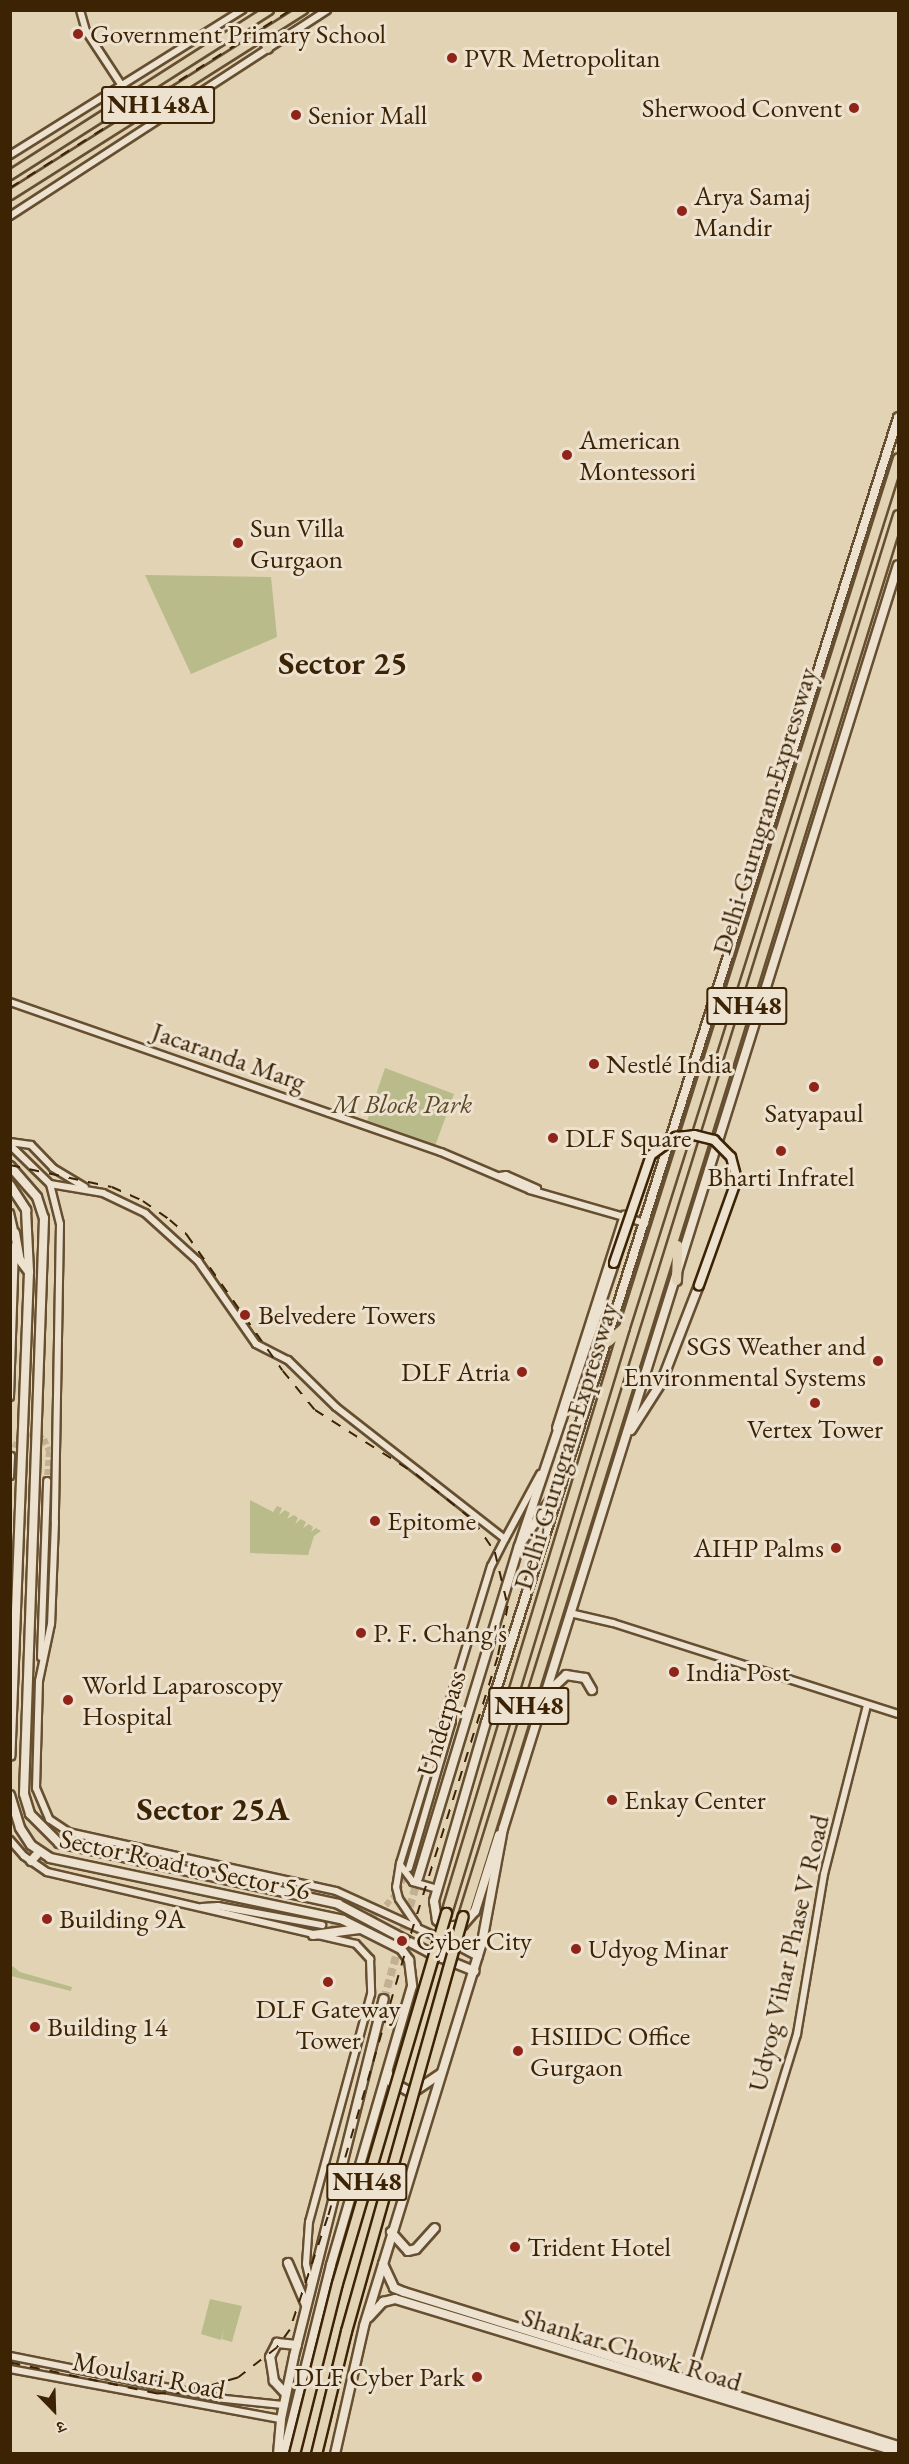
<!DOCTYPE html>
<html>
<head>
<meta charset="utf-8">
<style>
  body { margin:0 }
  #map { position:relative; width:909px; height:2464px; overflow:hidden; background:#e3d3b5; font-family:"EB Garamond","Noto Serif Devanagari",serif }
  div>[style] { position:absolute }
  .green>* { inset:0; background:#b9bb8a }
  .tertiary-tunnel>* { height:6px; margin-top:-3px; transform-origin:0; background:repeating-linear-gradient(90deg,#c2b092 0 6px,transparent 0 9px) }
  .secondary-tunnel>* { height:8px; margin-top:-4px; transform-origin:0; background:repeating-linear-gradient(90deg,#c2b092 0 8px,transparent 0 12px) }
  .roads { filter:drop-shadow(2px 0 #664f30) drop-shadow(-2px 0 #664f30) drop-shadow(0 2px #664f30) drop-shadow(0 -2px #664f30) }
  .tertiary>* { height:6px; margin:-3px; padding:0 3px; transform-origin:3px; border-radius:3px; background:#ede2cf }
  .secondary>* { height:8px; margin:-4px; padding:0 4px; transform-origin:4px; border-radius:4px; background:#ede2cf }
  .primary>* { height:8px; margin:-4px; padding:0 4px; transform-origin:4px; border-radius:4px; background:#e3d3b5 }
  .trunk>* { height:8px; margin:-4px; padding:0 4px; transform-origin:4px; border-radius:4px; background:#e3d3b5 }
  .motorway>* { height:9px; margin:-4.5px; padding:0 4.5px; transform-origin:4.5px; border-radius:4.5px; background:#e3d3b5 }
  .rail>* { height:1.5px; margin-top:-0.75px; transform-origin:0; background:repeating-linear-gradient(90deg,#3c2304 0 10px,transparent 0 20px) }
  .bridges { filter:drop-shadow(2px 0 #3c2304) drop-shadow(-2px 0 #3c2304) drop-shadow(0 2px #3c2304) drop-shadow(0 -2px #3c2304) }
  .secondary-bridge>* { height:8px; margin:-4px; padding:0 4px; transform-origin:4px; border-radius:4px; background:#ede2cf }
  .motorway-bridge>* { height:9px; margin:-4.5px; padding:0 4.5px; transform-origin:4.5px; border-radius:4.5px; background:#e3d3b5 }
  .dots>* { width:16px; height:16px; translate:-50% -50%; box-sizing:border-box; border:3px solid #ede2cf; border-radius:50% }
  span { translate:-50% -50%; white-space:nowrap; text-align:center; line-height:1.15; -webkit-text-stroke:6px #ede2cf; paint-order:stroke }
  .shield-label span { padding:2px 4px; background:#ede2cf; border:2px solid; border-radius:4px; -webkit-text-stroke-width:0 }
  .shield-label { font-size:26px; color:#3c2304; font-weight:700 }
  .poi-label { font-size:27px; color:#3c2304 }
  .left { translate:0 -50%; text-align:left }
  .right { translate:-100% -50%; text-align:right }
  .street-label { font-size:27px; color:#3c2304 }
  .park-label { font-size:27px; color:#5b4926; font-style:italic }
  .district-label { font-size:33px; color:#3c2304; font-weight:700 }
  .frame { position:absolute; inset:0; border:12px solid #3c2304; pointer-events:none }
  .north { position:absolute; left:24px; top:2380px; width:60px; height:60px; -webkit-text-stroke:4px #ede2cf; paint-order:stroke; rotate:157deg; font-size:16px; font-weight:700; line-height:24px; text-align:center; color:#3c2304 }
  .north::after { content:''; display:block; margin:auto; width:21px; height:27px; background:#3c2304; clip-path:polygon(50% 0,100% 100%,50% 72%,0 100%) }
</style>
</head>
<body>
<div id="map">
  <div class="green">
    <i style="clip-path:polygon(145px 575px,271px 577px,277px 637px,191px 674px)"></i>
    <i style="clip-path:polygon(385px 1068px,454px 1094px,435px 1146px,367px 1121px)"></i>
    <i style="clip-path:polygon(250px 1500px,273px 1512px,277px 1506px,282px 1508px,279px 1515px,285px 1510px,290px 1513px,287px 1519px,294px 1515px,298px 1518px,295px 1524px,301px 1519px,306px 1522px,303px 1528px,309px 1524px,313px 1527px,311px 1532px,316px 1528px,321px 1531px,314px 1536px,308px 1555px,250px 1553px)"></i>
    <i style="clip-path:polygon(11px 1965px,20px 1972px,72px 1987px,71px 1991px,11px 1976px)"></i>
    <i style="clip-path:polygon(210px 2299px,242px 2306px,232px 2342px,222px 2339px,224px 2329px,221px 2340px,201px 2334px)"></i>
  </div>
  <div class="tertiary-tunnel">
    <i style="left:11px;top:1456px;width:21px;rotate:-67deg"></i>
    <i style="left:19px;top:1437px;width:10px;rotate:-17deg"></i>
    <i style="left:29px;top:1434px;width:16px;rotate:18deg"></i>
    <i style="left:44px;top:1439px;width:13px;rotate:67deg"></i>
    <i style="left:49px;top:1451px;width:30px;rotate:94deg"></i>
    <i style="left:322px;top:1925px;width:24px;rotate:7deg"></i>
    <i style="left:346px;top:1928px;width:38px;rotate:-25deg"></i>
    <i style="left:380px;top:1912px;width:28px;rotate:-49deg"></i>
    <i style="left:398px;top:1891px;width:22px;rotate:-66deg"></i>
  </div>
  <div class="secondary-tunnel">
    <i style="left:384px;top:1999px;width:126px;rotate:-74.3deg"></i>
  </div>
  <div class="roads">
    <div class="tertiary">
      <i style="left:80px;top:10px;width:22px;rotate:74deg"></i>
      <i style="left:86px;top:31px;width:80px;rotate:56.7deg"></i>
      <i style="left:10px;top:155px;width:274px;rotate:-32deg"></i>
      <i style="left:10px;top:216px;width:378px;rotate:-33deg"></i>
      <i style="left:10px;top:1002px;width:456px;rotate:19.2deg"></i>
      <i style="left:441px;top:1152px;width:97px;rotate:23.1deg"></i>
      <i style="left:530px;top:1190px;width:120px;rotate:16deg"></i>
      <i style="left:10px;top:1142px;width:21px;rotate:8deg"></i>
      <i style="left:31px;top:1145px;width:32px;rotate:46deg"></i>
      <i style="left:53px;top:1168px;width:37px;rotate:31deg"></i>
      <i style="left:10px;top:1145px;width:56px;rotate:44.3deg"></i>
      <i style="left:50px;top:1184px;width:41px;rotate:76deg"></i>
      <i style="left:60px;top:1224px;width:298px;rotate:91deg"></i>
      <i style="left:55px;top:1522px;width:102px;rotate:92.2deg"></i>
      <i style="left:51px;top:1624px;width:58px;rotate:101.9deg"></i>
      <i style="left:39px;top:1681px;width:107px;rotate:91.6deg"></i>
      <i style="left:36px;top:1788px;width:34px;rotate:67deg"></i>
      <i style="left:49px;top:1819px;width:23px;rotate:34deg"></i>
      <i style="left:68px;top:1832px;width:274px;rotate:12.4deg"></i>
      <i style="left:336px;top:1891px;width:116px;rotate:24.4deg"></i>
      <i style="left:500px;top:1176px;width:6px;rotate:-9deg"></i>
      <i style="left:506px;top:1175px;width:34px;rotate:24deg"></i>
      <i style="left:50px;top:1184px;width:54px;rotate:9.6deg"></i>
      <i style="left:103px;top:1193px;width:47px;rotate:25.5deg"></i>
      <i style="left:145px;top:1213px;width:72px;rotate:42.2deg"></i>
      <i style="left:198px;top:1261px;width:101px;rotate:55.1deg"></i>
      <i style="left:256px;top:1344px;width:36px;rotate:27deg"></i>
      <i style="left:288px;top:1360px;width:67px;rotate:44.4deg"></i>
      <i style="left:336px;top:1407px;width:214px;rotate:38deg"></i>
      <i style="left:505px;top:1539px;width:30px;rotate:117deg"></i>
      <i style="left:491px;top:1566px;width:311px;rotate:107deg"></i>
      <i style="left:400px;top:1863px;width:24px;rotate:99deg"></i>
      <i style="left:396px;top:1887px;width:12px;rotate:76deg"></i>
      <i style="left:399px;top:1899px;width:32px;rotate:56deg"></i>
      <i style="left:10px;top:1213px;width:23px;rotate:77deg"></i>
      <i style="left:10px;top:1397px;width:152px;rotate:-88.1deg"></i>
      <i style="left:556px;top:1428px;width:224px;rotate:-72.3deg"></i>
      <i style="left:10px;top:1476px;width:20px;rotate:-87deg"></i>
      <i style="left:505px;top:1539px;width:74px;rotate:-61.7deg"></i>
      <i style="left:570px;top:1613px;width:44px;rotate:13.1deg"></i>
      <i style="left:613px;top:1623px;width:299px;rotate:17.7deg"></i>
      <i style="left:41px;top:1657px;width:176px;rotate:-88deg"></i>
      <i style="left:10px;top:1840px;width:21px;rotate:49deg"></i>
      <i style="left:24px;top:1856px;width:28px;rotate:35deg"></i>
      <i style="left:47px;top:1872px;width:317px;rotate:13.1deg"></i>
      <i style="left:356px;top:1944px;width:21px;rotate:47deg"></i>
      <i style="left:370px;top:1959px;width:35px;rotate:88deg"></i>
      <i style="left:371px;top:1994px;width:236px;rotate:105.2deg"></i>
      <i style="left:309px;top:2222px;width:42px;rotate:94.1deg"></i>
      <i style="left:306px;top:2264px;width:23px;rotate:77deg"></i>
      <i style="left:401px;top:1866px;width:20px;rotate:53deg"></i>
      <i style="left:413px;top:1882px;width:26px;rotate:16deg"></i>
      <i style="left:409px;top:1868px;width:153px;rotate:-73.7deg"></i>
      <i style="left:452px;top:1721px;width:21px;rotate:-90deg"></i>
      <i style="left:202px;top:1907px;width:16px;rotate:-4deg"></i>
      <i style="left:218px;top:1906px;width:106px;rotate:10.4deg"></i>
      <i style="left:452px;top:1943px;width:30px;rotate:28deg"></i>
      <i style="left:10px;top:2356px;width:219px;rotate:11.3deg"></i>
      <i style="left:225px;top:2399px;width:58px;rotate:5.9deg"></i>
      <i style="left:10px;top:2369px;width:276px;rotate:10.5deg"></i>
      <i style="left:690px;top:2382px;width:364px;rotate:-72.9deg"></i>
      <i style="left:797px;top:2034px;width:162px;rotate:-80.4deg"></i>
      <i style="left:824px;top:1874px;width:174px;rotate:-75.7deg"></i>
    </div>
    <div class="secondary">
      <i style="left:10px;top:1166px;width:41px;rotate:48.9deg"></i>
      <i style="left:37px;top:1197px;width:22px;rotate:72deg"></i>
      <i style="left:44px;top:1218px;width:576px;rotate:91.99deg"></i>
      <i style="left:24px;top:1794px;width:21px;rotate:73deg"></i>
      <i style="left:30px;top:1814px;width:41px;rotate:45deg"></i>
      <i style="left:59px;top:1843px;width:286px;rotate:12.3deg"></i>
      <i style="left:338px;top:1904px;width:104px;rotate:28deg"></i>
      <i style="left:430px;top:1953px;width:48px;rotate:22.2deg"></i>
      <i style="left:10px;top:1185px;width:30px;rotate:57deg"></i>
      <i style="left:26px;top:1210px;width:62px;rotate:87.2deg"></i>
      <i style="left:29px;top:1272px;width:484px;rotate:92.2deg"></i>
      <i style="left:15px;top:1233px;width:27px;rotate:80deg"></i>
      <i style="left:20px;top:1260px;width:15px;rotate:53deg"></i>
      <i style="left:631px;top:1430px;width:56px;rotate:-57.4deg"></i>
      <i style="left:661px;top:1383px;width:105px;rotate:-68.8deg"></i>
      <i style="left:523px;top:1540px;width:63px;rotate:-55.3deg"></i>
      <i style="left:548px;top:1692px;width:25px;rotate:-43deg"></i>
      <i style="left:566px;top:1675px;width:19px;rotate:9deg"></i>
      <i style="left:585px;top:1678px;width:14px;rotate:60deg"></i>
      <i style="left:10px;top:1795px;width:34px;rotate:73deg"></i>
      <i style="left:20px;top:1828px;width:20px;rotate:57deg"></i>
      <i style="left:31px;top:1845px;width:23px;rotate:34deg"></i>
      <i style="left:50px;top:1858px;width:299px;rotate:11.9deg"></i>
      <i style="left:343px;top:1920px;width:65px;rotate:26.6deg"></i>
      <i style="left:401px;top:1949px;width:14px;rotate:54deg"></i>
      <i style="left:409px;top:1960px;width:26px;rotate:83deg"></i>
      <i style="left:412px;top:1986px;width:291px;rotate:106.2deg"></i>
      <i style="left:331px;top:2265px;width:195px;rotate:104deg"></i>
      <i style="left:499px;top:1835px;width:80px;rotate:107.5deg"></i>
      <i style="left:475px;top:1911px;width:18px;rotate:131deg"></i>
      <i style="left:463px;top:1925px;width:19px;rotate:174deg"></i>
      <i style="left:444px;top:1927px;width:10px;rotate:-135deg"></i>
      <i style="left:437px;top:1920px;width:19px;rotate:-99deg"></i>
      <i style="left:434px;top:1901px;width:186px;rotate:-73.8deg"></i>
      <i style="left:486px;top:1722px;width:1368px;rotate:-72.47deg"></i>
      <i style="left:31px;top:1861px;width:12px;rotate:-48deg"></i>
      <i style="left:418px;top:1878px;width:347px;rotate:-73.1deg"></i>
      <i style="left:519px;top:1546px;width:299px;rotate:-71.4deg"></i>
      <i style="left:313px;top:1935px;width:47px;rotate:-7.3deg"></i>
      <i style="left:442px;top:1958px;width:18px;rotate:-74deg"></i>
      <i style="left:388px;top:2073px;width:8px;rotate:76deg"></i>
      <i style="left:390px;top:2081px;width:25px;rotate:29deg"></i>
      <i style="left:412px;top:2093px;width:34px;rotate:-34deg"></i>
      <i style="left:391px;top:2232px;width:25px;rotate:48deg"></i>
      <i style="left:408px;top:2251px;width:8px;rotate:-14deg"></i>
      <i style="left:416px;top:2249px;width:28px;rotate:-48deg"></i>
      <i style="left:288px;top:2263px;width:46px;rotate:66.8deg"></i>
      <i style="left:383px;top:2264px;width:26px;rotate:65deg"></i>
      <i style="left:394px;top:2288px;width:11px;rotate:22deg"></i>
      <i style="left:404px;top:2292px;width:517px;rotate:17.31deg"></i>
      <i style="left:369px;top:2317px;width:21px;rotate:-47deg"></i>
      <i style="left:383px;top:2302px;width:12px;rotate:-14deg"></i>
      <i style="left:395px;top:2299px;width:526px;rotate:16.92deg"></i>
      <i style="left:286px;top:2394px;width:18px;rotate:-133deg"></i>
      <i style="left:274px;top:2381px;width:24px;rotate:-99deg"></i>
      <i style="left:270px;top:2357px;width:16px;rotate:-63deg"></i>
      <i style="left:277px;top:2343px;width:20px;rotate:6deg"></i>
      <i style="left:278px;top:2454px;width:35px;rotate:-85deg"></i>
      <i style="left:281px;top:2419px;width:64px;rotate:-78.3deg"></i>
      <i style="left:294px;top:2356px;width:368px;rotate:-75.9deg"></i>
      <i style="left:335px;top:2454px;width:131px;rotate:-77.2deg"></i>
      <i style="left:364px;top:2326px;width:402px;rotate:-72.9deg"></i>
      <i style="left:482px;top:1942px;width:115px;rotate:-79.5deg"></i>
      <i style="left:503px;top:1829px;width:1324px;rotate:-72.65deg"></i>
    </div>
    <div class="primary">
      <i style="left:262px;top:37px;width:13px;rotate:63deg"></i>
    </div>
    <div class="trunk">
      <i style="left:10px;top:175px;width:307px;rotate:-32.5deg"></i>
      <i style="left:10px;top:195px;width:347px;rotate:-32.3deg"></i>
    </div>
    <div class="motorway">
      <i style="left:676px;top:1280px;width:35px;rotate:-88deg"></i>
      <i style="left:608px;top:1341px;width:21px;rotate:-41deg"></i>
      <i style="left:446px;top:1913px;width:612px;rotate:-73.1deg"></i>
      <i style="left:624px;top:1327px;width:911px;rotate:-72.5deg"></i>
      <i style="left:463px;top:1916px;width:1467px;rotate:-72.75deg"></i>
    </div>
  </div>
  <div class="rail">
    <i style="left:10px;top:188px;width:332px;rotate:-32.4deg"></i>
    <i style="left:10px;top:1165px;width:104px;rotate:12.2deg"></i>
    <i style="left:112px;top:1187px;width:34px;rotate:24deg"></i>
    <i style="left:143px;top:1201px;width:33px;rotate:35deg"></i>
    <i style="left:170px;top:1220px;width:23px;rotate:41deg"></i>
    <i style="left:187px;top:1235px;width:166px;rotate:54.8deg"></i>
    <i style="left:283px;top:1371px;width:50px;rotate:50.6deg"></i>
    <i style="left:315px;top:1410px;width:120px;rotate:32.4deg"></i>
    <i style="left:416px;top:1474px;width:75px;rotate:39deg"></i>
    <i style="left:474px;top:1521px;width:37px;rotate:56deg"></i>
    <i style="left:495px;top:1552px;width:56px;rotate:76.5deg"></i>
    <i style="left:508px;top:1606px;width:52px;rotate:101.1deg"></i>
    <i style="left:498px;top:1657px;width:294px;rotate:107.4deg"></i>
    <i style="left:410px;top:1937px;width:292px;rotate:106.3deg"></i>
    <i style="left:328px;top:2217px;width:119px;rotate:108.6deg"></i>
    <i style="left:290px;top:2330px;width:22px;rotate:126deg"></i>
    <i style="left:277px;top:2348px;width:49px;rotate:142.4deg"></i>
    <i style="left:238px;top:2378px;width:54px;rotate:163.9deg"></i>
    <i style="left:186px;top:2393px;width:29px;rotate:178deg"></i>
    <i style="left:157px;top:2394px;width:150px;rotate:-168.1deg"></i>
  </div>
  <div class="bridges">
    <div class="secondary-bridge">
      <i style="left:614px;top:1263px;width:114px;rotate:-71.1deg"></i>
      <i style="left:651px;top:1155px;width:31px;rotate:-36deg"></i>
      <i style="left:676px;top:1137px;width:18px;rotate:-6deg"></i>
      <i style="left:694px;top:1135px;width:21px;rotate:14deg"></i>
      <i style="left:714px;top:1140px;width:24px;rotate:45deg"></i>
      <i style="left:731px;top:1157px;width:23px;rotate:75deg"></i>
      <i style="left:737px;top:1179px;width:113px;rotate:109.7deg"></i>
    </div>
    <div class="motorway-bridge">
      <i style="left:294px;top:2454px;width:176px;rotate:-75.9deg"></i>
      <i style="left:337px;top:2283px;width:386px;rotate:-73.6deg"></i>
      <i style="left:316px;top:2454px;width:127px;rotate:-76.3deg"></i>
      <i style="left:346px;top:2331px;width:431px;rotate:-74.3deg"></i>
    </div>
  </div>
  <div class="dots">
    <i style="left:78px;top:34px;background:#8f2418"></i>
    <i style="left:452px;top:58px;background:#8f2418"></i>
    <i style="left:854px;top:108px;background:#8f2418"></i>
    <i style="left:296px;top:115px;background:#8f2418"></i>
    <i style="left:682px;top:211px;background:#8f2418"></i>
    <i style="left:567px;top:455px;background:#8f2418"></i>
    <i style="left:238px;top:543px;background:#8f2418"></i>
    <i style="left:594px;top:1064px;background:#8f2418"></i>
    <i style="left:814px;top:1087px;background:#8f2418"></i>
    <i style="left:553px;top:1138px;background:#8f2418"></i>
    <i style="left:781px;top:1151px;background:#8f2418"></i>
    <i style="left:245px;top:1315px;background:#8f2418"></i>
    <i style="left:878px;top:1361px;background:#8f2418"></i>
    <i style="left:522px;top:1372px;background:#8f2418"></i>
    <i style="left:815px;top:1403px;background:#8f2418"></i>
    <i style="left:375px;top:1521px;background:#8f2418"></i>
    <i style="left:836px;top:1548px;background:#8f2418"></i>
    <i style="left:361px;top:1633px;background:#8f2418"></i>
    <i style="left:674px;top:1672px;background:#8f2418"></i>
    <i style="left:68px;top:1700px;background:#8f2418"></i>
    <i style="left:612px;top:1800px;background:#8f2418"></i>
    <i style="left:47px;top:1919px;background:#8f2418"></i>
    <i style="left:402px;top:1941px;background:#8f2418"></i>
    <i style="left:576px;top:1949px;background:#8f2418"></i>
    <i style="left:328px;top:1982px;background:#8f2418"></i>
    <i style="left:35px;top:2027px;background:#8f2418"></i>
    <i style="left:518px;top:2051px;background:#8f2418"></i>
    <i style="left:515px;top:2247px;background:#8f2418"></i>
    <i style="left:477px;top:2377px;background:#8f2418"></i>
  </div>
  <div class="shield-label">
    <span style="left:158px;top:105px">NH148A</span>
    <span style="left:747px;top:1006px">NH48</span>
    <span style="left:529px;top:1706px">NH48</span>
    <span style="left:367px;top:2182px">NH48</span>
  </div>
  <div class="poi-label">
    <span class="left" style="left:90px;top:34px">Government Primary School</span>
    <span class="left" style="left:464px;top:58px">PVR Metropolitan</span>
    <span class="right" style="left:842px;top:108px">Sherwood Convent</span>
    <span class="left" style="left:308px;top:115px">Senior Mall</span>
    <span class="left" style="left:694px;top:211px">Arya Samaj<br>Mandir</span>
    <span class="left" style="left:579px;top:455px">American<br>Montessori</span>
    <span class="left" style="left:250px;top:543px">Sun Villa<br>Gurgaon</span>
    <span class="left" style="left:606px;top:1064px">Nestlé India</span>
    <span style="left:814px;top:1113px">Satyapaul</span>
    <span class="left" style="left:565px;top:1138px">DLF Square</span>
    <span style="left:781px;top:1177px">Bharti Infratel</span>
    <span class="left" style="left:258px;top:1315px">Belvedere Towers</span>
    <span class="right" style="left:866px;top:1361px">SGS Weather and<br>Environmental Systems</span>
    <span class="right" style="left:510px;top:1372px">DLF Atria</span>
    <span style="left:815px;top:1429px">Vertex Tower</span>
    <span class="left" style="left:387px;top:1521px">Epitome</span>
    <span class="right" style="left:824px;top:1548px">AIHP Palms</span>
    <span class="left" style="left:373px;top:1633px">P. F. Chang's</span>
    <span class="left" style="left:686px;top:1672px">India Post</span>
    <span class="left" style="left:82px;top:1700px">World Laparoscopy<br>Hospital</span>
    <span class="left" style="left:624px;top:1800px">Enkay Center</span>
    <span class="left" style="left:59px;top:1919px">Building 9A</span>
    <span class="left" style="left:416px;top:1941px">Cyber City</span>
    <span class="left" style="left:588px;top:1949px">Udyog Minar</span>
    <span style="left:328px;top:2024px">DLF Gateway<br>Tower</span>
    <span class="left" style="left:47px;top:2027px">Building 14</span>
    <span class="left" style="left:530px;top:2051px">HSIIDC Office<br>Gurgaon</span>
    <span class="left" style="left:527px;top:2247px">Trident Hotel</span>
    <span class="right" style="left:465px;top:2377px">DLF Cyber Park</span>
  </div>
  <div class="street-label">
    <span style="left:764px;top:811px;rotate:-73deg">Delhi-Gurugram Expressway</span>
    <span style="left:229px;top:1056px;rotate:19deg">Jacaranda Marg</span>
    <span style="left:565px;top:1446px;rotate:-73deg">Delhi-Gurugram Expressway</span>
    <span style="left:441px;top:1723px;rotate:-73deg">Underpass</span>
    <span style="left:185px;top:1864px;rotate:12deg">Sector Road to Sector 56</span>
    <span style="left:788px;top:1953px;rotate:-77deg">Udyog Vihar Phase V Road</span>
    <span style="left:632px;top:2349px;rotate:17deg">Shankar Chowk Road</span>
    <span style="left:149px;top:2375px;rotate:11deg">Moulsari Road</span>
  </div>
  <div class="park-label">
    <span style="left:402px;top:1104px">M Block Park</span>
  </div>
  <div class="district-label">
    <span style="left:343px;top:663px">Sector 25</span>
    <span style="left:213px;top:1809px">Sector 25A</span>
  </div>
  <div class="frame"></div>
  <div class="north">उ</div>
</div>
</body>
</html>
